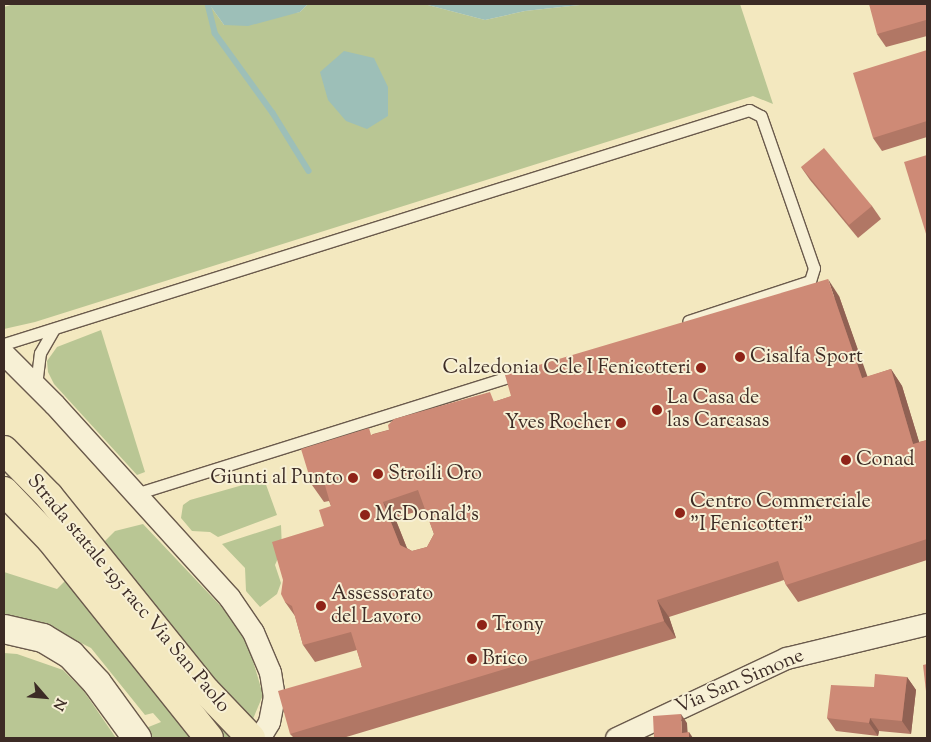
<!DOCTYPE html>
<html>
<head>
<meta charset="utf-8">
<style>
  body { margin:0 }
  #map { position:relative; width:931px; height:742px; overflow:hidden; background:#f3e8bf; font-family:"Sorts Mill Goudy",serif }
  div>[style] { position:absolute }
  .green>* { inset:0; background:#b9c694 }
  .water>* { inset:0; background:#9dbfb8 }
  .stream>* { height:5.5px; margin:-2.75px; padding:0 2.75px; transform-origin:2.75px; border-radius:2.75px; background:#9dbfb8 }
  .roads { filter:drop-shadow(1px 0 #6a5a4c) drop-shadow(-1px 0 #6a5a4c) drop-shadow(0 1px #6a5a4c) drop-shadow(0 -1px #6a5a4c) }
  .lane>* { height:11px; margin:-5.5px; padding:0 5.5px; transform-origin:5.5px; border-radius:5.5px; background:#f7f0d5 }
  .street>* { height:21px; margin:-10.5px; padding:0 10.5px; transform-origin:10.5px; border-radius:10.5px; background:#f7f0d5 }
  .secondary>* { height:28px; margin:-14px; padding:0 14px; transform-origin:14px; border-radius:14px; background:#f7f0d5 }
  .highway>* { height:28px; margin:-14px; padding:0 14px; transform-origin:14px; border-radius:14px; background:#f3e8bf }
  .wall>* { inset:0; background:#b17765 }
  .shaded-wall>* { inset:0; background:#906153 }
  .building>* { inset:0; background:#ce8a76 }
  .dots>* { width:14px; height:14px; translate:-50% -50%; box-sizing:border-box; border:2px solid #f7f0d5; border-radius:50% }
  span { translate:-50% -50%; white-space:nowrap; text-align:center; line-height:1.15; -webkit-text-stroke:4px #f7f0d5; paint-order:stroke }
  .poi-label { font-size:20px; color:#3c2b25 }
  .left { translate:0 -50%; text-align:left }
  .right { translate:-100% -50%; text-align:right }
  .street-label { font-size:20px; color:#3c2b25 }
  .frame { position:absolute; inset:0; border:5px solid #3c2b25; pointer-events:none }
  .north { position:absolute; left:20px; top:672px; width:50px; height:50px; -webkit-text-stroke:4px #f7f0d5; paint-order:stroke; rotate:117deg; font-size:14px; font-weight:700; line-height:20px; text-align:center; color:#3c2b25 }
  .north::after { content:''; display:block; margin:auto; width:18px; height:22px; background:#3c2b25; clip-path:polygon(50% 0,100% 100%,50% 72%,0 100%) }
</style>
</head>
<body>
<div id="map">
  <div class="green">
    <i style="clip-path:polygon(14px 4px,209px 4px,224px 25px,300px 12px,308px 4px,424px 4px,485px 20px,525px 11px,589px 4px,740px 4px,773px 104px,753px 96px,35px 322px,4px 329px,4px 7px)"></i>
    <i style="clip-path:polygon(101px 330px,145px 472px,137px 475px,54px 384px,48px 372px,47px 361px,57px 347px)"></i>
    <i style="clip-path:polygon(264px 479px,277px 515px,218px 537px,210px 532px,192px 531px,181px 518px,183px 505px,190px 500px)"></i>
    <i style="clip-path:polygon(143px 524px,231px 617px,249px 647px,263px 695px,250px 726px,234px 738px,121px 738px,161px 722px,153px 713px,145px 715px,91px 648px,40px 622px,4px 617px,4px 572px,57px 589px,115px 531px)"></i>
    <i style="clip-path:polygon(281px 525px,282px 549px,275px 565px,281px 583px,277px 594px,260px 607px,246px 591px,245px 568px,222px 544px)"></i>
    <i style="clip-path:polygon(4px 653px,17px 654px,63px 670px,83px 690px,116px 738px,4px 738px)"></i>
  </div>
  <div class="water">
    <i style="clip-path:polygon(209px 4px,308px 4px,300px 12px,248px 26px,224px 25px)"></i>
    <i style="clip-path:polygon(424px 4px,589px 4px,525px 11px,485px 20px)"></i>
    <i style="clip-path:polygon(344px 51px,374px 58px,388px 87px,388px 116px,367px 129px,346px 121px,328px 100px,320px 72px)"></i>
  </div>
  <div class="stream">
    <i style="left:208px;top:4px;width:30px;rotate:76deg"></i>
    <i style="left:215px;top:33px;width:99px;rotate:54.1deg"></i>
    <i style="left:273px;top:113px;width:68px;rotate:58.2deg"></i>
  </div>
  <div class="roads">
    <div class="lane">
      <i style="left:4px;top:344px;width:781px;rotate:-17.44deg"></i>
      <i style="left:749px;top:110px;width:13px;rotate:27deg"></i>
      <i style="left:761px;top:116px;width:161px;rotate:70.8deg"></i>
      <i style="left:814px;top:268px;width:14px;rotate:107deg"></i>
      <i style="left:810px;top:281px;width:128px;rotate:161.8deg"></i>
      <i style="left:36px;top:385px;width:32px;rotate:-83deg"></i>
      <i style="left:40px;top:353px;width:28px;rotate:-60deg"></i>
      <i style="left:135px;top:494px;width:404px;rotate:-17.4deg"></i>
    </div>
    <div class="street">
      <i style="left:4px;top:354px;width:71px;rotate:45deg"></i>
      <i style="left:54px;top:404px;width:261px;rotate:47.8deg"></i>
      <i style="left:229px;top:597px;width:42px;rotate:55.6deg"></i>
      <i style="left:253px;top:632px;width:43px;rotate:67deg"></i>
      <i style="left:270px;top:672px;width:24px;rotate:81deg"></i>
      <i style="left:274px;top:696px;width:26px;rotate:101deg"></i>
      <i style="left:269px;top:722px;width:19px;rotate:122deg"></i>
      <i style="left:616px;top:738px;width:188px;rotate:-25.2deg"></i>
      <i style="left:786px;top:658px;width:145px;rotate:-13.6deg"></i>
    </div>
    <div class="secondary">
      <i style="left:4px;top:629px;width:40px;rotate:13deg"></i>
      <i style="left:43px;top:638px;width:33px;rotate:31deg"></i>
      <i style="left:71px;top:655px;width:38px;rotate:47deg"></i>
      <i style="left:97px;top:683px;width:68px;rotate:54deg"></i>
    </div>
    <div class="highway">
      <i style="left:4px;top:450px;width:64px;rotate:45.6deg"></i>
      <i style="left:49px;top:496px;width:250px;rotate:51.2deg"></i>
      <i style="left:206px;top:691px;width:65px;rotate:46.2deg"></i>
      <i style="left:4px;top:491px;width:68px;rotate:46.2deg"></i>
      <i style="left:51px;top:540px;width:253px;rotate:51.4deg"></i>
    </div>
  </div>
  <div class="wall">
    <i style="clip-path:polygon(927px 4px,927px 36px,886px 47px,877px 34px)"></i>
    <i style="clip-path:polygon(927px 50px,927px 137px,882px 151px,873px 138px)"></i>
    <i style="clip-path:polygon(801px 167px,872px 206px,881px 219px,858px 238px,810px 180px)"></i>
    <i style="clip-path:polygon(evenodd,839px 296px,867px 377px,891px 369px,902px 386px,919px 442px,927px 440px,927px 560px,798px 602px,786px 585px,784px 580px,669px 617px,676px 638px,343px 738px,294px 738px,290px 734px,362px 667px,357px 650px,315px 662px,303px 645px,295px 616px,285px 602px,324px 526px,331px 506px,329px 501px,324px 502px,312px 485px,373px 434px,496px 401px,839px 296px,425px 509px,434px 534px,427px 547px,412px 551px,407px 548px,395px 518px,425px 509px)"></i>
    <i style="clip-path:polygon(907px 677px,916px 690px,911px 734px,879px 731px,878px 736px,836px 731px,827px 718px,874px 687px)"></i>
  </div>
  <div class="shaded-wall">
    <i style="clip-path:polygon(828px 279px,839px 296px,874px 395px,862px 378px)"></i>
    <i style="clip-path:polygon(891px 369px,902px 386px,925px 461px,913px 444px)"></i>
    <i style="clip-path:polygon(383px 502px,395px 518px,412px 561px,400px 545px)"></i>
    <i style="clip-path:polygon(657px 600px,669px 617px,676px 638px,664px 621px)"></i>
    <i style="clip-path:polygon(907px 677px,916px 690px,911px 734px,902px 721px)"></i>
    <i style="clip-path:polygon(681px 714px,687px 723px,688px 738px,682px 733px)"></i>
    <i style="clip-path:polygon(870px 718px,879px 731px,878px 736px,869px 723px)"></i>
    <i style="clip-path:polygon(689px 732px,693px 738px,689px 738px)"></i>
  </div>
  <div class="building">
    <i style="clip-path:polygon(869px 4px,927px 4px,927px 23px,926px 20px,877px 34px)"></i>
    <i style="clip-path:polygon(927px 50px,927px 121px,873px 138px,853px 73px)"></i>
    <i style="clip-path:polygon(824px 148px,872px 206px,849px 225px,801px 167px)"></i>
    <i style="clip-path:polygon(927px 155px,927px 237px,904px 162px)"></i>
    <i style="clip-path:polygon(evenodd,828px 279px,862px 378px,891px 369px,913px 444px,927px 440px,927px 539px,786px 585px,778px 561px,657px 600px,664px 621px,290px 734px,278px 691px,362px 667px,351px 632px,303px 645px,292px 606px,285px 602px,281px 594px,283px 580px,272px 542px,324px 526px,319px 510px,331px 506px,324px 482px,312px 485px,301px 449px,369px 428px,371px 435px,389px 430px,388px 425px,394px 419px,490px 392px,494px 402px,511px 396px,505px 375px,828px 279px,418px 490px,434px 534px,427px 547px,412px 551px,400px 545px,383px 502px,418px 490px)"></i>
    <i style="clip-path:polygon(927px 664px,927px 700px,923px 665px)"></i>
    <i style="clip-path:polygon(875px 674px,907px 677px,902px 721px,870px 718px,869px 723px,827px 718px,831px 685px,874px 687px)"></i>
    <i style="clip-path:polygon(681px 714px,682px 733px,689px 732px,689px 738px,654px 738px,653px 716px)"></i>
  </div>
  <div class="dots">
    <i style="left:740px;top:357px;background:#8f2418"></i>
    <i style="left:701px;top:368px;background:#8f2418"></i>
    <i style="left:657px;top:410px;background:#8f2418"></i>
    <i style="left:621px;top:423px;background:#8f2418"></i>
    <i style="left:846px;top:460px;background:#8f2418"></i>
    <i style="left:378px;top:474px;background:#8f2418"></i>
    <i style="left:353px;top:478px;background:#8f2418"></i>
    <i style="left:680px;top:513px;background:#8f2418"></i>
    <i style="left:365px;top:515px;background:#8f2418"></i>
    <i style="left:321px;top:606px;background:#8f2418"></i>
    <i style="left:482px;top:625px;background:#8f2418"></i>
    <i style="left:472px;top:659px;background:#8f2418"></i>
  </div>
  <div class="poi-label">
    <span class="left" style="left:750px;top:357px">Cisalfa Sport</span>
    <span class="right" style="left:691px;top:368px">Calzedonia Ccle I Fenicotteri</span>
    <span class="left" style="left:667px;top:410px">La Casa de<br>las Carcasas</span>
    <span class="right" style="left:611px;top:423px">Yves Rocher</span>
    <span class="left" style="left:856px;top:460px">Conad</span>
    <span class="left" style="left:388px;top:474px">Stroili Oro</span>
    <span class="right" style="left:343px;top:478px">Giunti al Punto</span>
    <span class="left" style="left:690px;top:514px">Centro Commerciale<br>"I Fenicotteri"</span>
    <span class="left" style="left:375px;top:515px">McDonald's</span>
    <span class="left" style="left:331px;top:606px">Assessorato<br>del Lavoro</span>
    <span class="left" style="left:492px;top:625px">Trony</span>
    <span class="left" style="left:482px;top:659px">Brico</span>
  </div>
  <div class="street-label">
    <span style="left:128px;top:594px;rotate:50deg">Strada statale 195 racc Via San Paolo</span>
    <span style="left:740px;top:682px;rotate:-23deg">Via San Simone</span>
  </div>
  <div class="frame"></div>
  <div class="north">N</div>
</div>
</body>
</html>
